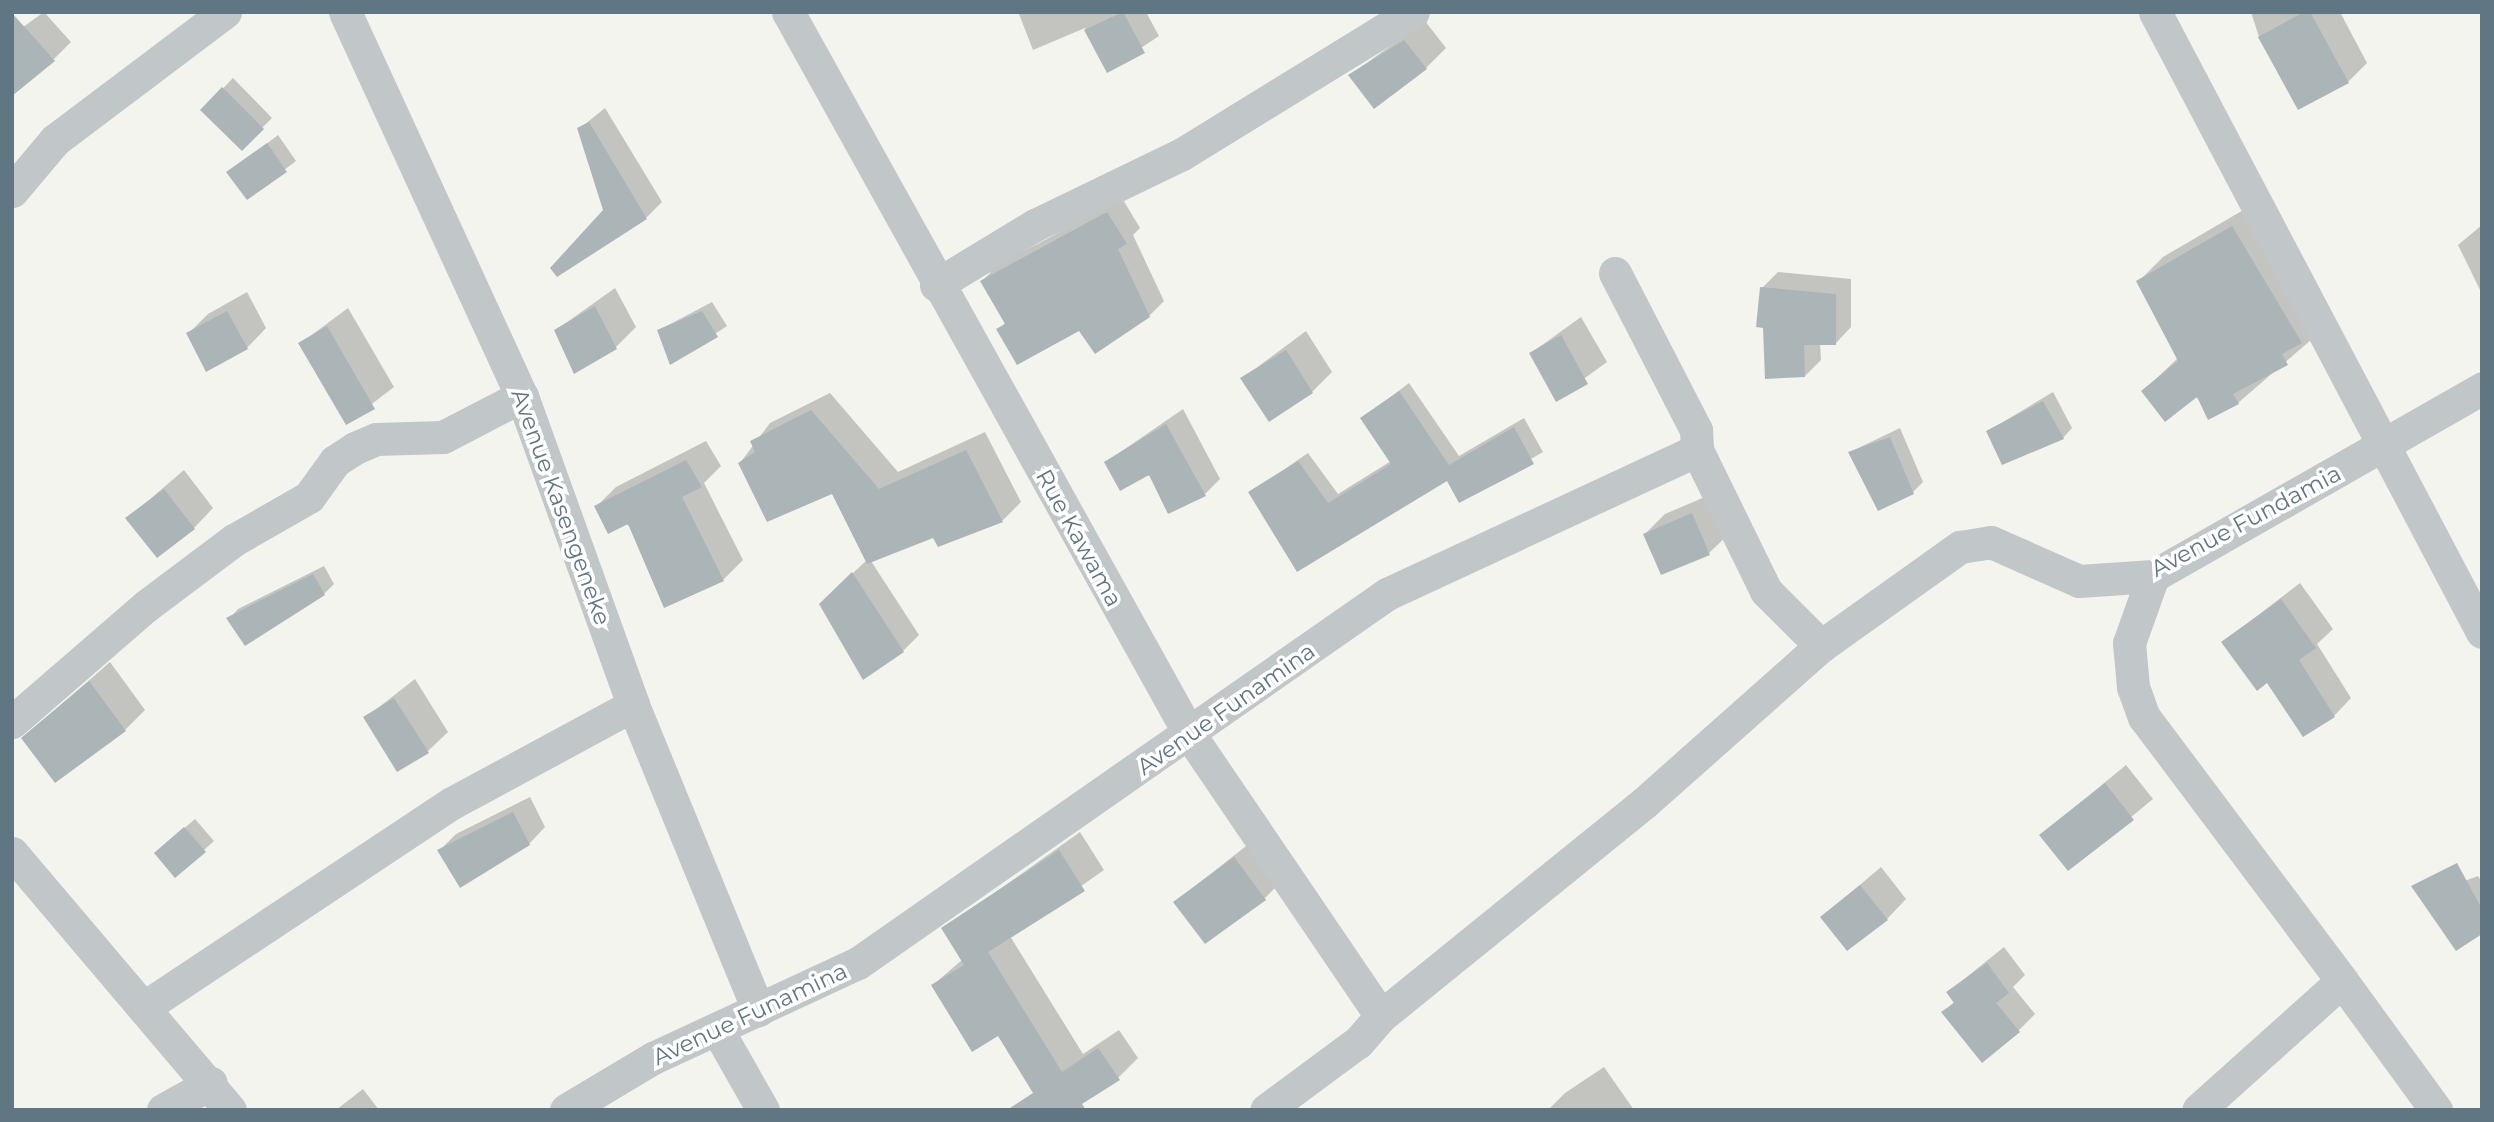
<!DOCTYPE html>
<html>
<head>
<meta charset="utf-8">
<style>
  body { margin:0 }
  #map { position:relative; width:2494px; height:1122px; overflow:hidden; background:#f4f4ef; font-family:Montserrat,sans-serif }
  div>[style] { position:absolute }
  .shadow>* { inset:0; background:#0003 }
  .building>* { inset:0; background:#abb5b8 }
  .minor>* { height:33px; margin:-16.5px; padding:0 16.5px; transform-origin:16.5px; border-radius:16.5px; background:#c1c6c8 }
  span { translate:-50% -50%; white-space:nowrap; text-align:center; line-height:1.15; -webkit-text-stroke:7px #fff; paint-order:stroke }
  .street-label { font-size:23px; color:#617683 }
  .frame { position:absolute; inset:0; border:14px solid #617683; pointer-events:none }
</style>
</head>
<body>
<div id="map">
  <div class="shadow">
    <i style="clip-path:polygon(44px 12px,71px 42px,53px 60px,12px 35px)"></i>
    <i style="clip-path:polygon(1146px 12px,1159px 36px,1108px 70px,1085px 28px,1033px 50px,1019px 14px)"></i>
    <i style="clip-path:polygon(2251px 12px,2340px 12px,2367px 63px,2348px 82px,2259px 37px)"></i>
    <i style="clip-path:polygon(1425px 21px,1446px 48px,1426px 68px,1350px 75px)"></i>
    <i style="clip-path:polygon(233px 78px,272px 118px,242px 148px,202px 110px)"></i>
    <i style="clip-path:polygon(605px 108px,662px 202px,646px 218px,605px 211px,579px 129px)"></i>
    <i style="clip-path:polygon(278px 135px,296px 161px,247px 198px,229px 173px)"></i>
    <i style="clip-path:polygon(1122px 198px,1140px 228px,1133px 235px,1164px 301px,1149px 316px,1080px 328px,998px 330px,1006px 322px,982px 281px,997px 266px)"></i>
    <i style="clip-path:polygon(2257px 202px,2312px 339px,2238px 403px,2143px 391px,2178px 358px,2138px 282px,2163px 257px)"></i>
    <i style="clip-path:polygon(2482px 225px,2482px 294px,2458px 245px)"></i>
    <i style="clip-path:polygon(1778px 272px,1851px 279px,1851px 327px,1836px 343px,1820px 343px,1821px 360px,1805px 376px,1762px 288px)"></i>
    <i style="clip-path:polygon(615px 288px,636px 327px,616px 347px,556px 330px)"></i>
    <i style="clip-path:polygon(247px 292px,266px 328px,247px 348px,188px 334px,208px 314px)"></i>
    <i style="clip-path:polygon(712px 302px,727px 326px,671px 363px,659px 330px)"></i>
    <i style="clip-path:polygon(348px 308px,394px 387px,347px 423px,301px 343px)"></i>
    <i style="clip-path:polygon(1581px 317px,1607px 362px,1556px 399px,1531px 353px)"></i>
    <i style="clip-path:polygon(1306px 331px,1332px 372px,1312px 392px,1243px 378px)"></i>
    <i style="clip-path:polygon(1409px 383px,1459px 456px,1524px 418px,1543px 452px,1460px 500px,1448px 478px,1297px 570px,1250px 493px,1308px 453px,1338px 494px,1391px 461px,1362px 419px)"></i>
    <i style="clip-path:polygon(2053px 392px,2072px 428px,2063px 438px,1988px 431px)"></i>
    <i style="clip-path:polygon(830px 393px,898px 472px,985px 432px,1021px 502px,1003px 520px,938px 544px,934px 536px,871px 561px,919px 635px,903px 651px,838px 587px,867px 560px,833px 491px,740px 463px,770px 423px)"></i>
    <i style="clip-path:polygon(1183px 409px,1220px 479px,1205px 494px,1106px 462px)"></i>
    <i style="clip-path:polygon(1900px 428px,1923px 482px,1913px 492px,1850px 452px)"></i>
    <i style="clip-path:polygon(706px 441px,721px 466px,704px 483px,743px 560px,723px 580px,596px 507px,616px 487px)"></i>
    <i style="clip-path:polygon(184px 470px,213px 508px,194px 528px,128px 518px)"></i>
    <i style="clip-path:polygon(1712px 494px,1729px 534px,1709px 553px,1645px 534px,1665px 514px)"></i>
    <i style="clip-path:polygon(324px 566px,334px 584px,324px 594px,246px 643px,229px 619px,238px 609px)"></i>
    <i style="clip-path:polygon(2300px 583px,2333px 629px,2317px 644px,2351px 698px,2334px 716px,2223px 642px)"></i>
    <i style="clip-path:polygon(110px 662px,145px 710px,125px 730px,23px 738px)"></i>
    <i style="clip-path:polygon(415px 679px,448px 732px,428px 751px,365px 718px)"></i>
    <i style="clip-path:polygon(2126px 765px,2153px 799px,2068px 869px,2041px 835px)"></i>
    <i style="clip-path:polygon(530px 797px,545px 827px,529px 844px,439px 851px,456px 834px)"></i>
    <i style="clip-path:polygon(195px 819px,214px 841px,204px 850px,166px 844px)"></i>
    <i style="clip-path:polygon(1080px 832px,1104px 870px,1010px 936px,1083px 1054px,1119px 1030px,1138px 1058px,1118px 1078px,1038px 1098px,999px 1034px,933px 985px,963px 959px,944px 929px)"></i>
    <i style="clip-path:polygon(1255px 839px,1284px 879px,1265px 898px,1175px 902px)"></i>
    <i style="clip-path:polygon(1881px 867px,1906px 899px,1887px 919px,1822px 917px)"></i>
    <i style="clip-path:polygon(2478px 876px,2482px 882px,2482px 932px,2434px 892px)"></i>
    <i style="clip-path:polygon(2004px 947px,2025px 975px,2013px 987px,2035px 1014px,2018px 1031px,1944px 1012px,1955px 1001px,1948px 992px)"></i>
    <i style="clip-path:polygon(1604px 1067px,1634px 1110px,1548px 1110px,1565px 1093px)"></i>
    <i style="clip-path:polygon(363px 1089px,379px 1110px,336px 1110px)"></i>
  </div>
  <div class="building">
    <i style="clip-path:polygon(1123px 12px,1145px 53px,1107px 73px,1084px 30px)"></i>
    <i style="clip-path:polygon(2304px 12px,2310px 12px,2349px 83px,2298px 110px,2258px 37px)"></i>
    <i style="clip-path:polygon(12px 13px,55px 61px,12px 96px)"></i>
    <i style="clip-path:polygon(1404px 40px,1427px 69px,1374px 109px,1348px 75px)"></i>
    <i style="clip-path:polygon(222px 87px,264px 129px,242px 151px,200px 110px)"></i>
    <i style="clip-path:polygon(589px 122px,647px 219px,557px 277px,550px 268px,603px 210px,577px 128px)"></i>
    <i style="clip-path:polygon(267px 143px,287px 172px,247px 200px,226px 172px)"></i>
    <i style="clip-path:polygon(1107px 212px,1127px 244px,1118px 249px,1150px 317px,1095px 354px,1079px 331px,1017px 365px,996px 329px,1005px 324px,980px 281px)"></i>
    <i style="clip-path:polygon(2232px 226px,2302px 343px,2282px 354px,2288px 365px,2233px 394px,2239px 404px,2208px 420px,2197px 397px,2165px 422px,2141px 391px,2178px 361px,2136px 281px)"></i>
    <i style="clip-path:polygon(1760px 287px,1836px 294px,1836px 345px,1804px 345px,1805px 377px,1765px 379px,1763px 328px,1756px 327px)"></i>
    <i style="clip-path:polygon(595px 306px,617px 349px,574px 374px,554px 330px)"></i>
    <i style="clip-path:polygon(227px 311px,248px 349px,206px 372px,186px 333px)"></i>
    <i style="clip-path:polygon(702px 311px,718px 337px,670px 365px,657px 330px)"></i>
    <i style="clip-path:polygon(327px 326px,375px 409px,346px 425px,298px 343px)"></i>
    <i style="clip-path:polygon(1561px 335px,1588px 384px,1556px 402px,1529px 353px)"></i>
    <i style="clip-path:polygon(1286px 350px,1313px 393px,1269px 422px,1240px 378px)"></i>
    <i style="clip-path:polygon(1399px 391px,1449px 465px,1514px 427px,1534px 464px,1459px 503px,1447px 481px,1297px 572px,1248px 492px,1298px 461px,1328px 503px,1391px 464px,1360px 418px)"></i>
    <i style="clip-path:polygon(2043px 401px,2064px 439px,2002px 465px,1986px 431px)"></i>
    <i style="clip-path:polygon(811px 410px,879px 489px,966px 450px,1003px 522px,938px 547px,933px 538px,867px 564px,832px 494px,767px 522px,738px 463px,755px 452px,750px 441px)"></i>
    <i style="clip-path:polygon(1166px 424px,1206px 496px,1168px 514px,1149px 475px,1120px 491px,1104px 462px)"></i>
    <i style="clip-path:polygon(1890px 437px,1914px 494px,1878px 511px,1848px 452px)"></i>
    <i style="clip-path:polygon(686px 460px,702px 487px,682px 497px,724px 581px,664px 608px,628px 524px,608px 534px,594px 506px)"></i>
    <i style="clip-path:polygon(164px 489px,195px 529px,157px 558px,125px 518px)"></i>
    <i style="clip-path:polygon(1692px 513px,1710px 555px,1661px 575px,1643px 534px)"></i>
    <i style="clip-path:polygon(852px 572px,904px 652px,863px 680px,819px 604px)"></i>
    <i style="clip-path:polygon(313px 574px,325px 595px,245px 646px,226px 618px)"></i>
    <i style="clip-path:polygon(2281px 599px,2316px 648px,2299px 660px,2335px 717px,2303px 737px,2267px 683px,2257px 691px,2221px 642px)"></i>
    <i style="clip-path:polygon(89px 681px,126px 731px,55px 783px,21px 738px)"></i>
    <i style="clip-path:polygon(394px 698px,429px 753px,397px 772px,363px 717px)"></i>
    <i style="clip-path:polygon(2105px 783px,2134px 820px,2068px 871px,2039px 835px)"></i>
    <i style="clip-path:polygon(513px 812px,530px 845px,460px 888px,437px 850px)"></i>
    <i style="clip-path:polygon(184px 827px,206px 852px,175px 878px,154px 853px)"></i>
    <i style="clip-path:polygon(1059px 850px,1085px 891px,988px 952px,1062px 1072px,1098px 1048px,1120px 1080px,1082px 1104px,1086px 1110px,1007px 1110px,1033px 1093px,998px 1036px,972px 1052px,931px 985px,964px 965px,941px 928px)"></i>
    <i style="clip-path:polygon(1234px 857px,1266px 900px,1205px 944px,1173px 902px)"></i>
    <i style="clip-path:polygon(2457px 863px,2482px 909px,2482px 934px,2456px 951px,2411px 886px)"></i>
    <i style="clip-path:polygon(1860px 885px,1888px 920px,1847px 951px,1820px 917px)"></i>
    <i style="clip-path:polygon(1987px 963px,2009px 993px,1996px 1003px,2020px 1032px,1982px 1063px,1941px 1012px,1954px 1003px,1946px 992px)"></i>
  </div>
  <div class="minor">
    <i style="left:345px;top:12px;width:423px;rotate:65.3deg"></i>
    <i style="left:522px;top:396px;width:328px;rotate:70.2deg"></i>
    <i style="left:633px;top:705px;width:330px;rotate:67.7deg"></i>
    <i style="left:788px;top:12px;width:827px;rotate:60.93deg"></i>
    <i style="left:1190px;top:735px;width:340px;rotate:55.8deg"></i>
    <i style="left:1381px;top:1016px;width:35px;rotate:131deg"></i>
    <i style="left:1358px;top:1042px;width:114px;rotate:143.5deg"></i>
    <i style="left:2155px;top:12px;width:701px;rotate:62.19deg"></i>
    <i style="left:12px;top:191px;width:67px;rotate:-49.9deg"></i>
    <i style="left:55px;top:140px;width:213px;rotate:-37deg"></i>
    <i style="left:1615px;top:273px;width:177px;rotate:62.7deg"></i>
    <i style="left:1696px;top:430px;width:20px;rotate:87deg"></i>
    <i style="left:936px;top:285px;width:116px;rotate:-31.2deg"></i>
    <i style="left:1035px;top:225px;width:163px;rotate:-25.8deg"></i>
    <i style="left:1182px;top:154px;width:271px;rotate:-31.6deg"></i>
    <i style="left:2153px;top:576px;width:71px;rotate:109.7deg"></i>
    <i style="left:2129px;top:643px;width:44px;rotate:84.8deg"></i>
    <i style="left:2133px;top:687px;width:32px;rotate:70deg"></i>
    <i style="left:2144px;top:717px;width:330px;rotate:53.1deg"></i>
    <i style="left:2342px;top:981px;width:193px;rotate:138.1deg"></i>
    <i style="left:12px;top:722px;width:177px;rotate:-40.9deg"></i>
    <i style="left:146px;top:606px;width:110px;rotate:-36.9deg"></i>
    <i style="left:234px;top:540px;width:86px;rotate:-29.8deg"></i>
    <i style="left:309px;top:497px;width:44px;rotate:-54.2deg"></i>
    <i style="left:335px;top:461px;width:24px;rotate:-33deg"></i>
    <i style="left:355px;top:448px;width:23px;rotate:-23deg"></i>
    <i style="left:376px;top:439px;width:67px;rotate:-1.7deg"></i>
    <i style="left:443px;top:437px;width:89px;rotate:-27.4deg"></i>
    <i style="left:12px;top:853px;width:337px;rotate:49.7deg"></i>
    <i style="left:2342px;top:981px;width:160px;rotate:53.9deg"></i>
    <i style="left:146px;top:1006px;width:367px;rotate:-33.6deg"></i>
    <i style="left:452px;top:803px;width:206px;rotate:-28.4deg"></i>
    <i style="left:1381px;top:1016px;width:338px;rotate:-39deg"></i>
    <i style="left:1644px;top:803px;width:237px;rotate:-41.6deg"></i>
    <i style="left:1821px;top:646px;width:171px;rotate:-35.5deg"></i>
    <i style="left:1960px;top:547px;width:31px;rotate:-9deg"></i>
    <i style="left:1991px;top:542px;width:96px;rotate:23.9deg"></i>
    <i style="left:2079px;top:581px;width:74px;rotate:-3.9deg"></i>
    <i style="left:2153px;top:576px;width:379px;rotate:-29.7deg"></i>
    <i style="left:717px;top:1029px;width:93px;rotate:60.4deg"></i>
    <i style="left:163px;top:1110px;width:55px;rotate:-29.4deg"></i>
    <i style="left:566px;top:1110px;width:101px;rotate:-30.9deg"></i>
    <i style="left:653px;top:1058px;width:226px;rotate:-24.9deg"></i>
    <i style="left:858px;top:963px;width:645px;rotate:-34.9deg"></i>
    <i style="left:1387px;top:594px;width:342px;rotate:-24.9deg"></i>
    <i style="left:1697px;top:450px;width:157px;rotate:63.9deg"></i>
    <i style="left:1766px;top:591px;width:78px;rotate:45deg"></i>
  </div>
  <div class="street-label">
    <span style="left:561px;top:507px;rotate:70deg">Avenue Kasengeneke</span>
    <span style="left:2246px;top:521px;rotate:-28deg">Avenue Fundamia</span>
    <span style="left:1079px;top:538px;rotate:61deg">Rue Kawama</span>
    <span style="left:1226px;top:709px;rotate:-35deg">Avenue Funamina</span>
    <span style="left:750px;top:1014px;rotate:-25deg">Avenue Funamina</span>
  </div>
  <div class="frame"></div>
</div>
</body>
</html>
